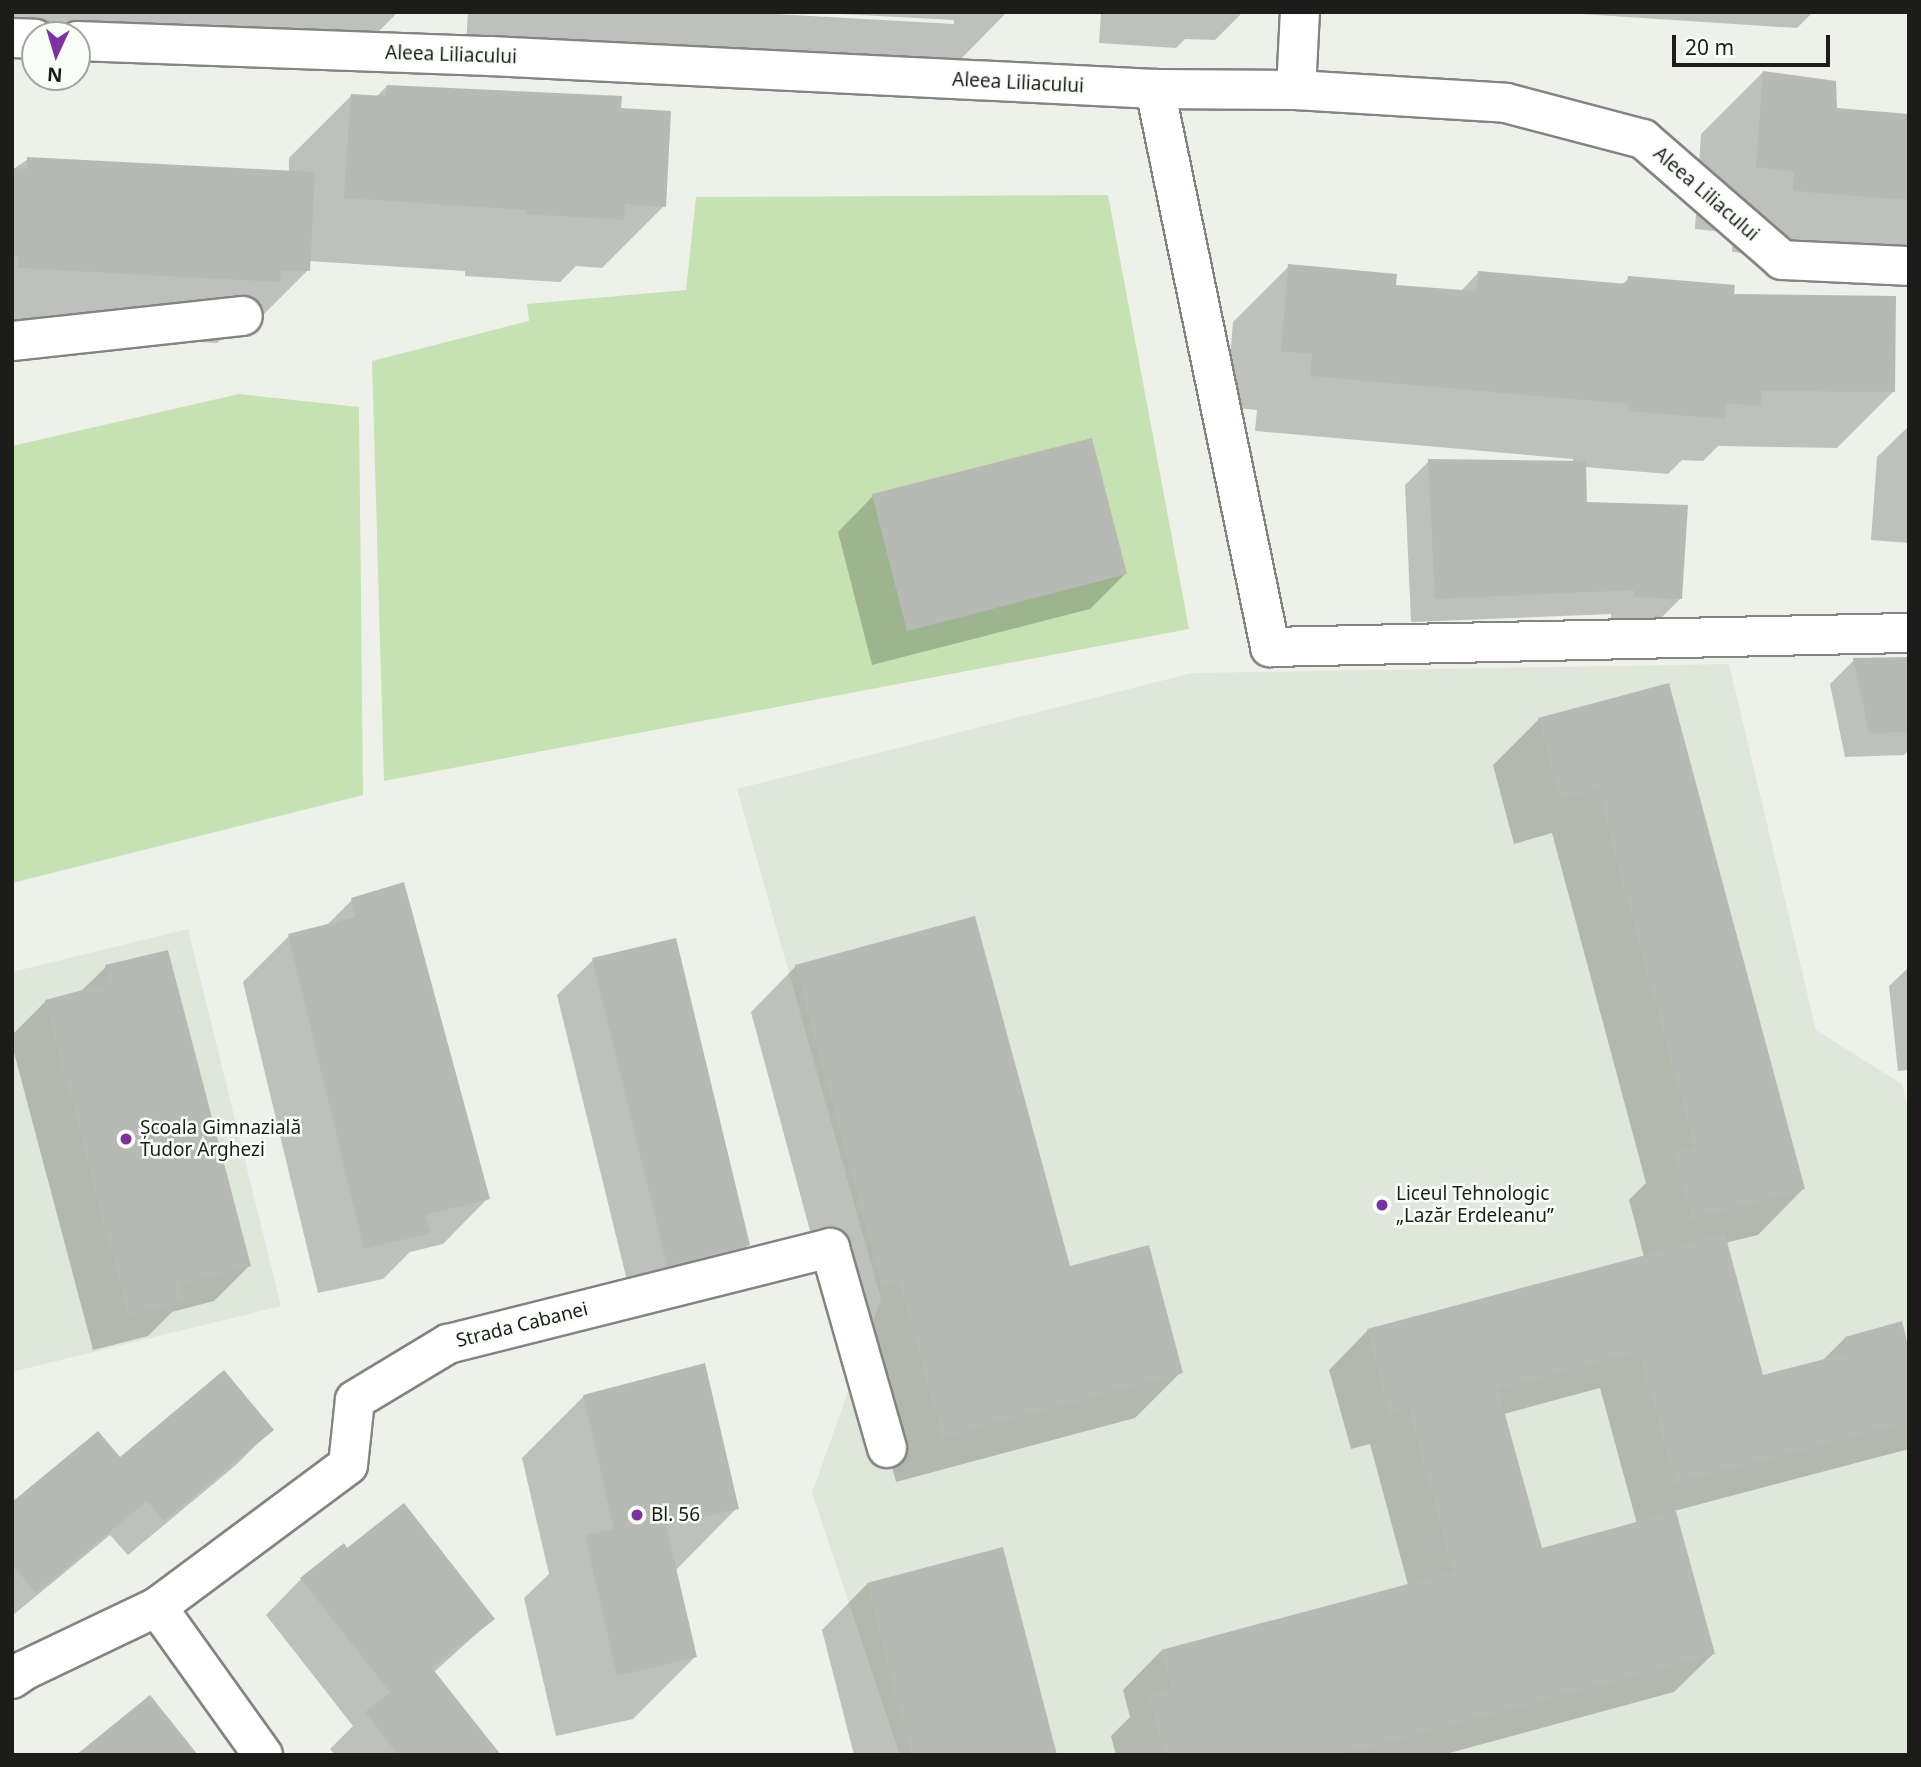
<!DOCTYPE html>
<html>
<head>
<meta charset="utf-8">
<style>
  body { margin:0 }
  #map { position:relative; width:1921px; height:1767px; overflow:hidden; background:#edf1ea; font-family:"Noto Sans",sans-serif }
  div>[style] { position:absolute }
  .built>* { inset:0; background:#dfe7da }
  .green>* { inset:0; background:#c6e2b3 }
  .shadow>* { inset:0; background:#0003 }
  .building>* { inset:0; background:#b7bab4 }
  .roads { filter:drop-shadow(2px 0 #828580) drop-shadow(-2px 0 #828580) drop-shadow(0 2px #828580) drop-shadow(0 -2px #828580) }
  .street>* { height:38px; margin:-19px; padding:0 19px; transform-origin:19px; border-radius:19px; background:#fff }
  .dots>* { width:19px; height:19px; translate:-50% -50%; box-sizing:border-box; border:4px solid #fafef8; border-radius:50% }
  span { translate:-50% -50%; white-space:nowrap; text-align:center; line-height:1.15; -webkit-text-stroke:5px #fafef8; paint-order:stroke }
  .street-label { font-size:19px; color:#1c1d1b }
  .poi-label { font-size:19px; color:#1c1d1b }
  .left { translate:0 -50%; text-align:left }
  .frame { position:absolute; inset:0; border:14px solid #1c1d1b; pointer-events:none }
  .north { position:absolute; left:21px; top:21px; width:70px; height:70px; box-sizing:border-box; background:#fafef8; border:2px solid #a1a4a0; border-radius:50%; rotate:184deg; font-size:19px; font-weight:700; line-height:28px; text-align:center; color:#1c1d1b }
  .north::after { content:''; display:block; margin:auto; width:24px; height:32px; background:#7e31a3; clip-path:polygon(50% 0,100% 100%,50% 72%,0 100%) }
  .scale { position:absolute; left:1672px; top:35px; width:158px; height:32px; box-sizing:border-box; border:4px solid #1c1d1b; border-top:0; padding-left:9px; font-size:21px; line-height:24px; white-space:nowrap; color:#1c1d1b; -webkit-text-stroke:5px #fafef8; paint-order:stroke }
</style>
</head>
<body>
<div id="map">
  <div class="built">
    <i style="clip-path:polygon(1729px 664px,1816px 1030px,1902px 1084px,1909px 1111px,1909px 1755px,900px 1755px,812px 1493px,881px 1299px,737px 789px,1192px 673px)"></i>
    <i style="clip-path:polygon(188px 929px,281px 1306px,12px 1372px,12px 972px)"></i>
  </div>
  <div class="green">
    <i style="clip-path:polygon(1108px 195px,1189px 629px,384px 781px,372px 361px,529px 321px,527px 304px,686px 290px,696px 197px)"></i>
    <i style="clip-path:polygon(239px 394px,359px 407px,363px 795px,12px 883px,12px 446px)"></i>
  </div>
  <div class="shadow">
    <i style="clip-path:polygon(12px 12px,398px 12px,363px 47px,12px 26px)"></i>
    <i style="clip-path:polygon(468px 12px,738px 12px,954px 24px,954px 20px,803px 12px,1007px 12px,949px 71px,465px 60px)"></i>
    <i style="clip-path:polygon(1101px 12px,1243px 12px,1215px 40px,1185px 39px,1176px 48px,1099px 43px)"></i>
    <i style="clip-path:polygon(1551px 12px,1813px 12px,1797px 28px)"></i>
    <i style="clip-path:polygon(1763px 72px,1836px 110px,1909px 116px,1909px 266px,1732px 252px,1733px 233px,1695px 229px,1701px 134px)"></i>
    <i style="clip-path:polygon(387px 86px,620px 110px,664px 206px,602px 268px,576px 266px,560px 282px,465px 276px,465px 271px,309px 261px,308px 270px,246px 332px,228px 332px,217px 343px,12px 332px,12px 170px,28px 159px,289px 172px,289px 158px,351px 96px,376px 97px)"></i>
    <i style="clip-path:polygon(1289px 266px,1394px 286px,1460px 292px,1479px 272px,1621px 285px,1629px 278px,1732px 296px,1893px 392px,1837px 448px,1718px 446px,1703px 461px,1682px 460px,1668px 474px,1585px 467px,1585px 503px,1681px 598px,1656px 623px,1611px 620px,1611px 614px,1411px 622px,1405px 485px,1429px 461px,1573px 463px,1573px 459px,1255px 431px,1257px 410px,1226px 407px,1233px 322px)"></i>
    <i style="clip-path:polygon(1909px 426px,1909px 543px,1871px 540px,1877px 457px)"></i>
    <i style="clip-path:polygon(873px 496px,1125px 574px,1090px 609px,872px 665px,838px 532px)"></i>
    <i style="clip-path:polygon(1909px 659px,1909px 750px,1904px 755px,1845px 757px,1830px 684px,1854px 660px)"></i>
    <i style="clip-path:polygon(evenodd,1668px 685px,1803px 1189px,1758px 1235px,1725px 1243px,1762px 1378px,1822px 1361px,1845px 1338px,1909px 1350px,1909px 1449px,1674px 1511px,1713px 1654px,1674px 1692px,1442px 1755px,1116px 1755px,1111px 1736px,1130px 1717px,1123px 1690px,1161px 1651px,1408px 1585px,1370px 1444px,1351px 1449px,1329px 1370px,1367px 1331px,1644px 1257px,1629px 1200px,1646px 1183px,1552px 833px,1514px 844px,1493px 765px,1539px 719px,1668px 685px,1600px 1388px,1637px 1524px,1541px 1550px,1504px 1414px,1600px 1388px)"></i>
    <i style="clip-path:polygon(352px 900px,488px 1198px,443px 1244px,410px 1252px,383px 1279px,318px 1293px,243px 982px,289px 936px,325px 927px)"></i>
    <i style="clip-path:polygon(593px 960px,748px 1245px,713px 1281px,632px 1301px,557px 995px)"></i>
    <i style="clip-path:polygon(796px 966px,1068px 1268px,1181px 1372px,1135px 1418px,896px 1482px,854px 1326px,837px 1331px,751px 1012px)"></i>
    <i style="clip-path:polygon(106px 967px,249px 1266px,214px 1301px,172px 1312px,148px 1336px,93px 1350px,12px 1045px,12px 1035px,46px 1001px,80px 992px)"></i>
    <i style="clip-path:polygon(1909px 967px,1909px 1070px,1898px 1071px,1889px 986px)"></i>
    <i style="clip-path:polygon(584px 1396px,737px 1508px,675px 1571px,695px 1657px,633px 1719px,556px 1736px,524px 1598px,549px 1574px,522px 1458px)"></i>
    <i style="clip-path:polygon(271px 1430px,236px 1465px,128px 1555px,110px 1535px,12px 1616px,12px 1504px,119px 1459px)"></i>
    <i style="clip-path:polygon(343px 1546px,493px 1619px,434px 1672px,499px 1755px,335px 1755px,330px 1749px,353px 1726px,266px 1615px,301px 1579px)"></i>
    <i style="clip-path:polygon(867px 1584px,1055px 1755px,854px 1755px,822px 1630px)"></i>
  </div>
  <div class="building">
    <i style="clip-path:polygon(1763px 71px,1836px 81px,1837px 108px,1909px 114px,1909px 200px,1793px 191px,1794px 172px,1756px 167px)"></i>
    <i style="clip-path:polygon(387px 85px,622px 96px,621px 108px,671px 111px,666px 207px,625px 204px,624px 220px,526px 214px,526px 210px,344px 198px,351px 94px,386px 96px)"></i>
    <i style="clip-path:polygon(27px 157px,315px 172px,310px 271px,281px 270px,280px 282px,18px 268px,18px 256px,12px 256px,12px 168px,27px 169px)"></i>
    <i style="clip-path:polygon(1288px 264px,1397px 274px,1396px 285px,1476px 291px,1478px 271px,1627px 284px,1628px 276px,1735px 285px,1734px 294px,1896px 296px,1895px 392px,1762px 391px,1761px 406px,1726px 403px,1725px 419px,1628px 411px,1628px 404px,1310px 376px,1312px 354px,1281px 351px)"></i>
    <i style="clip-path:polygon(1092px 438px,1127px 574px,907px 631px,872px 494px)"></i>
    <i style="clip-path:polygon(1428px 459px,1586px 461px,1587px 502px,1688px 505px,1682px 599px,1634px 597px,1634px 590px,1435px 599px)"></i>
    <i style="clip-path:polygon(1909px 657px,1909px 732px,1869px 733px,1853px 658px)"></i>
    <i style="clip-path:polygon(1669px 683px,1805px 1189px,1691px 1219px,1674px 1153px,1694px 1147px,1597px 789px,1560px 799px,1538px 718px)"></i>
    <i style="clip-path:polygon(404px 882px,490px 1199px,425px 1215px,431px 1233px,364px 1249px,288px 934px,355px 917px,351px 898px)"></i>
    <i style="clip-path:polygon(975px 916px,1070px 1266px,1149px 1245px,1183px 1373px,942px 1437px,899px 1281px,882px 1286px,795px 965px)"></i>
    <i style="clip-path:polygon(676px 938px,750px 1245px,667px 1266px,592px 958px)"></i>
    <i style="clip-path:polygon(168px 950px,251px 1266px,181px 1284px,185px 1301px,128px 1316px,45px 1000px,109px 983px,105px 965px)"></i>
    <i style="clip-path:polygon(1725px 1234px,1763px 1375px,1848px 1353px,1845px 1337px,1902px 1321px,1909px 1349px,1909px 1422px,1675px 1483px,1639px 1351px,1498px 1389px,1542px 1548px,1676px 1511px,1715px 1654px,1340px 1755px,1165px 1755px,1148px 1696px,1171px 1690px,1161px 1650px,1453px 1572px,1408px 1407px,1389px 1412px,1367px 1329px)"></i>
    <i style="clip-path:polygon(705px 1363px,739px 1509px,666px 1525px,697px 1657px,617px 1676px,585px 1535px,614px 1529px,583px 1395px)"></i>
    <i style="clip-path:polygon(224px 1370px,274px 1430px,164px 1521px,147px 1501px,36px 1593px,12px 1565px,12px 1502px,98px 1431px,120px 1457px)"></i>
    <i style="clip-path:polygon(404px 1503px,495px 1619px,432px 1668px,501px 1755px,398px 1755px,365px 1712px,390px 1692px,300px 1578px,344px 1543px,347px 1548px)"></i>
    <i style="clip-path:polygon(1003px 1547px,1057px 1755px,911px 1755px,867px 1583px)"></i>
    <i style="clip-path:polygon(150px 1695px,198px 1755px,76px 1755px)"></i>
  </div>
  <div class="roads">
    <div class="street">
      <i style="left:12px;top:38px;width:23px;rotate:2deg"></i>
      <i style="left:77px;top:41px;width:413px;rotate:2.1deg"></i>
      <i style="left:490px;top:56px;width:666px;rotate:2.84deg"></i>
      <i style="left:1155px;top:89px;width:141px;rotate:0.4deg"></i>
      <i style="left:1296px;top:90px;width:210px;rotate:3.5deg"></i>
      <i style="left:1506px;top:103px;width:142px;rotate:14.7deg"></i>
      <i style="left:1643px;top:139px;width:184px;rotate:41deg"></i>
      <i style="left:1782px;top:260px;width:127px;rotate:2.7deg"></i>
      <i style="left:1155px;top:89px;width:570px;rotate:78.35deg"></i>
      <i style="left:1270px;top:647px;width:639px;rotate:-1.26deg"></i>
      <i style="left:1296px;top:90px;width:78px;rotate:-87.1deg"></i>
      <i style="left:12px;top:341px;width:232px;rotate:-6.2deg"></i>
      <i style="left:157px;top:1607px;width:182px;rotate:54.4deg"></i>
      <i style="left:12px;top:1679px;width:16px;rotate:-35deg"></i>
      <i style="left:25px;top:1670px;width:146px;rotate:-25.5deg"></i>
      <i style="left:157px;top:1607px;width:238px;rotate:-36.6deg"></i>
      <i style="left:348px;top:1465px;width:65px;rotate:-83.9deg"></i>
      <i style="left:355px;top:1400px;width:109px;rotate:-31.1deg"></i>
      <i style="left:448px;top:1344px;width:394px;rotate:-14.1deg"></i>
      <i style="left:830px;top:1248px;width:208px;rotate:74.1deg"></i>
    </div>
  </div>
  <div class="dots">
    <i style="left:126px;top:1139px;background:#7e31a3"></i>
    <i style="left:1382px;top:1205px;background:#7e31a3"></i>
    <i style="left:637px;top:1515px;background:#7e31a3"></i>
  </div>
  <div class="street-label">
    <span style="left:451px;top:55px;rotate:2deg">Aleea Liliacului</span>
    <span style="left:1018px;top:83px;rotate:3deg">Aleea Liliacului</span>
    <span style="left:1706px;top:194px;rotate:41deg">Aleea Liliacului</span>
    <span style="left:522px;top:1325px;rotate:-14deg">Strada Cabanei</span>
  </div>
  <div class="poi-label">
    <span class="left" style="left:140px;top:1139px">Școala Gimnazială<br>Tudor Arghezi</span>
    <span class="left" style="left:1396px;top:1205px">Liceul Tehnologic<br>„Lazăr Erdeleanu”</span>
    <span class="left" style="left:651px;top:1515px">Bl. 56</span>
  </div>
  <div class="frame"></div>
  <div class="north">N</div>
  <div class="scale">20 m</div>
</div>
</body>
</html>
